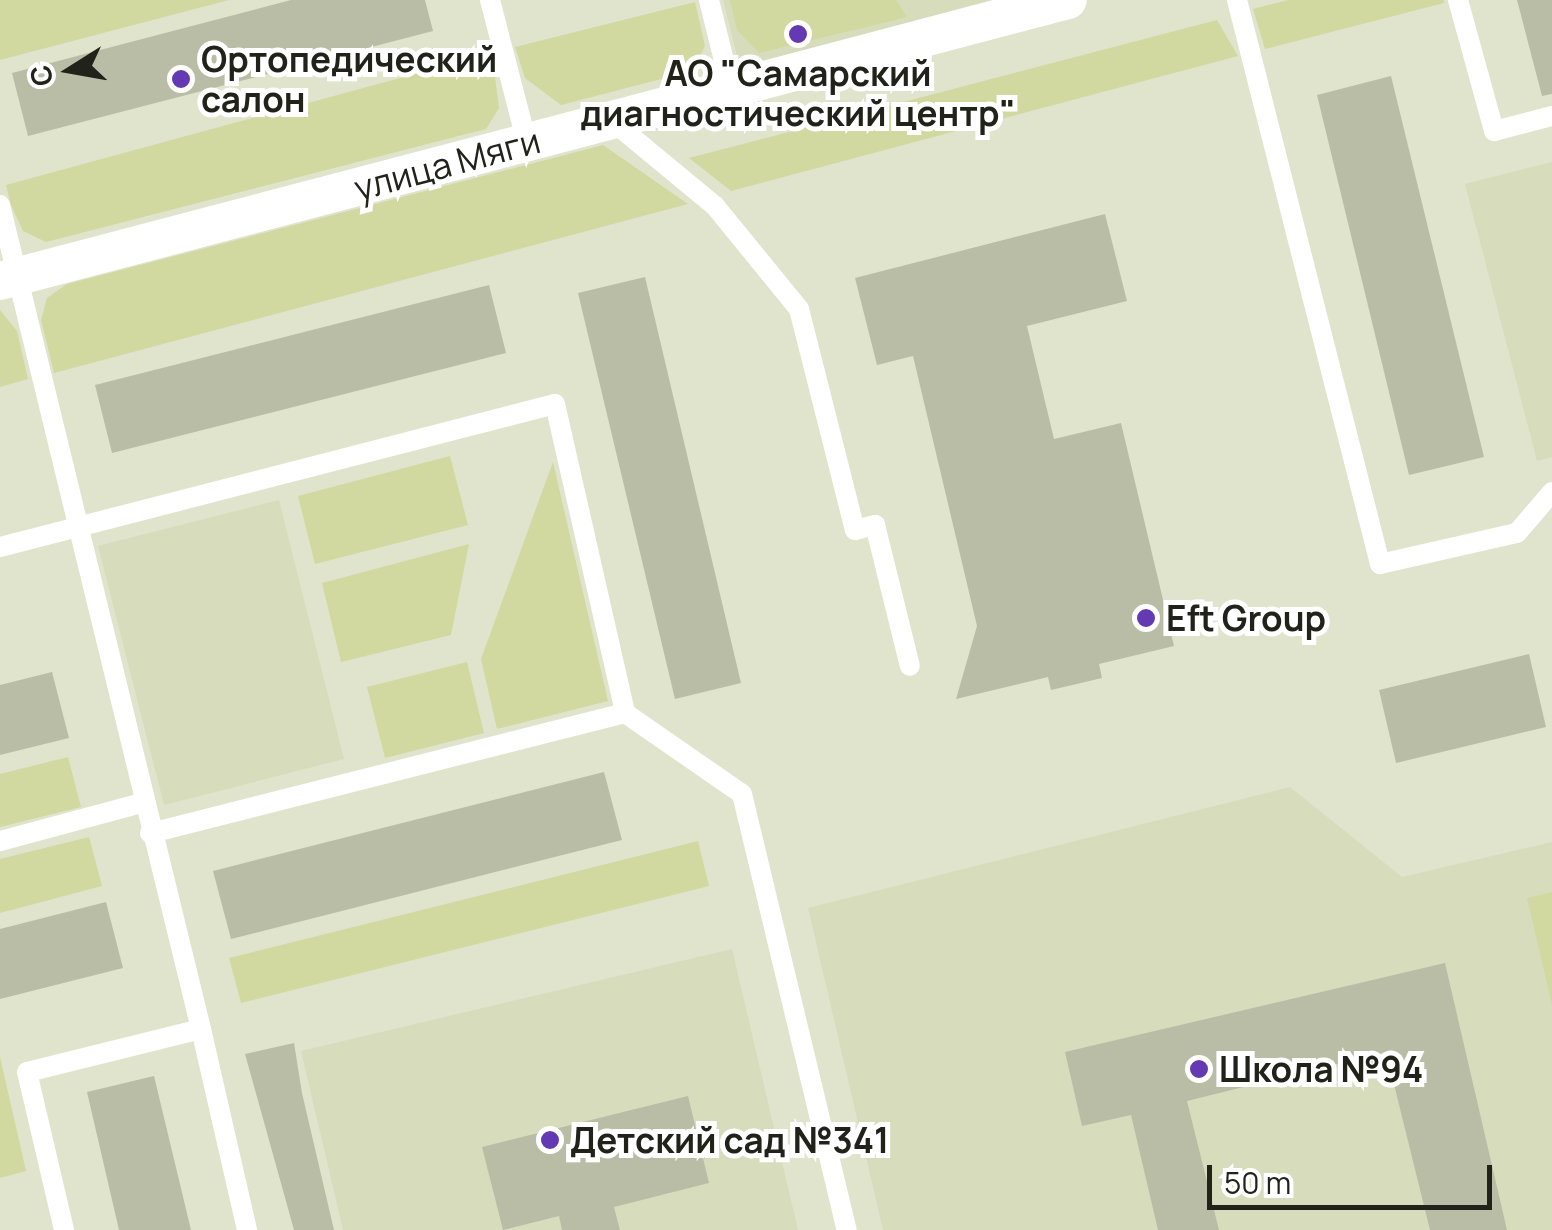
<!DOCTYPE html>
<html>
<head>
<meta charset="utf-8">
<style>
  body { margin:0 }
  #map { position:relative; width:1552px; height:1230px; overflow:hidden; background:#e0e4cc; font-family:Manrope,sans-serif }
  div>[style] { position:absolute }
  .built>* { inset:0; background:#d7dcbc }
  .green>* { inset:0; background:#d1d8a0 }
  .building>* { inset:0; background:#babda6 }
  .service>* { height:20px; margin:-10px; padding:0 10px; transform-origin:10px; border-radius:10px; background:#fff }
  .minor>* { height:38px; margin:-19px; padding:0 19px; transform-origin:19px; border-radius:19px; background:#fff }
  .dots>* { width:28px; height:28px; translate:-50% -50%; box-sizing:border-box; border:5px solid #fff; border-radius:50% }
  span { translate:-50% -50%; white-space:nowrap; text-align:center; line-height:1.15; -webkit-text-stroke:10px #fff; paint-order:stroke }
  .poi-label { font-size:35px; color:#21221a; font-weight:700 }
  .left { translate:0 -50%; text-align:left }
  .street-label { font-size:35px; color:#21221a }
  .north { position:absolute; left:20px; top:20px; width:100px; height:100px; -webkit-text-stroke:8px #fff; paint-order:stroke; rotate:259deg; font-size:28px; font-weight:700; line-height:40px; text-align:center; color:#21221a }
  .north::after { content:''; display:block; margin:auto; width:35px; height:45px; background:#21221a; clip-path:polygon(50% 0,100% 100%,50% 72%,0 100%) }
  .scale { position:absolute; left:1207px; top:1165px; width:285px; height:45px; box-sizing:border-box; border:5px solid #21221a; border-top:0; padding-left:12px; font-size:30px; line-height:35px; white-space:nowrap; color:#21221a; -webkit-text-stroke:8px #fff; paint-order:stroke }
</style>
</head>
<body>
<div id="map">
  <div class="built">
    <i style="clip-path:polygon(723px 0,991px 0,740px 68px)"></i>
    <i style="clip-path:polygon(1552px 162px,1552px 457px,1537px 461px,1465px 184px)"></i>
    <i style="clip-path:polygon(279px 500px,344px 759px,164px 805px,98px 546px)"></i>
    <i style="clip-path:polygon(1290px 787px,1402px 877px,1552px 842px,1552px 1230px,883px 1230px,808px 908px)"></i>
    <i style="clip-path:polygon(732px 949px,798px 1230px,343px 1230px,301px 1051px)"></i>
  </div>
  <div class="green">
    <i style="clip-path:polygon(0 0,229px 0,0 60px)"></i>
    <i style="clip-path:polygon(730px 0,896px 0,907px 17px,759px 53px,737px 30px)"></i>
    <i style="clip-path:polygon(1288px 0,1444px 0,1444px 3px,1265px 49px,1253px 9px)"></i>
    <i style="clip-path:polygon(695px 2px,705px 46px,692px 71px,561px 105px,525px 78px,515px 47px)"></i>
    <i style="clip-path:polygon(1217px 20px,1238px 56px,731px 191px,689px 158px)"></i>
    <i style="clip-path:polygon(492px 53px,499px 108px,486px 129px,46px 242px,23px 231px,11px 205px,6px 185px)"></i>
    <i style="clip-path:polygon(603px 145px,688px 204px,54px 373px,41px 320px,47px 298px,67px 284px)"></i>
    <i style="clip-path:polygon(0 310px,17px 331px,28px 379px,0 387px)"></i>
    <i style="clip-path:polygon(450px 456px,468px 525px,315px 564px,298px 496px)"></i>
    <i style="clip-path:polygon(553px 462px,608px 701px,497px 729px,481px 659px)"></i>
    <i style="clip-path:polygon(469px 544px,451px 635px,341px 662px,322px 583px)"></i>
    <i style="clip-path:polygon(467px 662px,484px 733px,385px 758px,367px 687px)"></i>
    <i style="clip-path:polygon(68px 757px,81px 807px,0 827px,0 774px)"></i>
    <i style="clip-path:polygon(89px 837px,102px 886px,0 913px,0 859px)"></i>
    <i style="clip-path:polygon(698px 841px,709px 886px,241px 1003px,229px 958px)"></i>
    <i style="clip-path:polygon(1552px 892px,1552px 1005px,1527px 898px)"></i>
    <i style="clip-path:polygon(0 1057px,26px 1171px,0 1178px)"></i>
  </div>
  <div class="building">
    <i style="clip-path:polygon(291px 0,425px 0,433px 31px,28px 136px,12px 73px)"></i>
    <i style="clip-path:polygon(1517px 0,1552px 0,1552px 94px,1542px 96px)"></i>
    <i style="clip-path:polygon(1391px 76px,1484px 457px,1409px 475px,1317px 95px)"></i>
    <i style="clip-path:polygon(1105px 214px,1127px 301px,1027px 326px,1054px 439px,1121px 423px,1174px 646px,1099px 664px,1102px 678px,1051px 690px,1048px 677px,956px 699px,977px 626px,913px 356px,877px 365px,855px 278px)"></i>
    <i style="clip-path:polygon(645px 277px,741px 683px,675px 699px,578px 293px)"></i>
    <i style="clip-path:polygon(489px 285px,506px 353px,112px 453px,95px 385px)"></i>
    <i style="clip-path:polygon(1529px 654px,1546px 727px,1396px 763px,1379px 690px)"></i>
    <i style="clip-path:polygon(52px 672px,69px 738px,0 755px,0 685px)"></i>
    <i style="clip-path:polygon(604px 772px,622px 840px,231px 939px,213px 871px)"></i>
    <i style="clip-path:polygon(106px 902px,123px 968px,0 999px,0 929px)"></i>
    <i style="clip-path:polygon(1445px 963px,1507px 1230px,1430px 1230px,1386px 1052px,1187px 1101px,1219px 1230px,1158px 1230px,1131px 1115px,1082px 1126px,1065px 1052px)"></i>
    <i style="clip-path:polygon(294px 1043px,302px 1093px,334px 1230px,294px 1230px,245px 1054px)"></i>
    <i style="clip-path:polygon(154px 1076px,191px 1230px,119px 1230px,87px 1092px)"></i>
    <i style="clip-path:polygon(688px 1096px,709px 1183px,614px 1207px,620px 1230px,562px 1230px,559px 1216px,503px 1230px,482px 1147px)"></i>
  </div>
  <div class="service">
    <i style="left:490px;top:0;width:148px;rotate:75.5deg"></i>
    <i style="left:709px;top:0;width:92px;rotate:76.1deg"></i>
    <i style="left:1237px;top:0;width:582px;rotate:75.77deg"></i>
    <i style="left:1380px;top:564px;width:140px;rotate:-12.8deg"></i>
    <i style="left:1517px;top:533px;width:54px;rotate:-49.5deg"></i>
    <i style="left:1458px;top:0;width:136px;rotate:74.6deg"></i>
    <i style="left:1494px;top:131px;width:60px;rotate:-14.5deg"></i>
    <i style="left:611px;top:120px;width:135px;rotate:39.6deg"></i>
    <i style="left:715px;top:206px;width:133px;rotate:50.8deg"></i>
    <i style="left:799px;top:309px;width:228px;rotate:75.8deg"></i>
    <i style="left:855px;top:530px;width:21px;rotate:-14deg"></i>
    <i style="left:875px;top:525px;width:145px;rotate:76.1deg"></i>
    <i style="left:0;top:205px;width:848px;rotate:76.29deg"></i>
    <i style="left:201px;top:1029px;width:179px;rotate:166.1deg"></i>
    <i style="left:27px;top:1072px;width:162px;rotate:76.8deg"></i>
    <i style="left:0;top:547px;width:573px;rotate:-14.45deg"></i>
    <i style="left:555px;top:404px;width:317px;rotate:77.2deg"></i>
    <i style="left:625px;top:713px;width:490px;rotate:165.8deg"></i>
    <i style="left:625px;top:713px;width:142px;rotate:34.7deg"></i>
    <i style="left:742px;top:794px;width:448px;rotate:76.5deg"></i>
    <i style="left:0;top:841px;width:147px;rotate:-15deg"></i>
    <i style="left:201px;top:1029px;width:206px;rotate:77.1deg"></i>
  </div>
  <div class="minor">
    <i style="left:0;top:281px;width:1104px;rotate:-14.74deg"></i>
  </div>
  <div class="dots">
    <i style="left:798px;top:34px;background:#633ab2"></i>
    <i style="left:181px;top:79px;background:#633ab2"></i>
    <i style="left:1146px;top:618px;background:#633ab2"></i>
    <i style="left:1199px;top:1069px;background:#633ab2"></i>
    <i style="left:550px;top:1140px;background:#633ab2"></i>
  </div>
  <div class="poi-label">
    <span class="left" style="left:201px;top:79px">Ортопедический<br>салон</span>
    <span style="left:798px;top:93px">АО "Самарский<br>диагностический центр"</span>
    <span class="left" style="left:1166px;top:618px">Eft Group</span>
    <span class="left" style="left:1219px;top:1069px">Школа №94</span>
    <span class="left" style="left:570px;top:1140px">Детский сад №341</span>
  </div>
  <div class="street-label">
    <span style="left:447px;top:164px;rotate:-15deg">улица Мяги</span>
  </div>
  <div class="north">С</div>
  <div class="scale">50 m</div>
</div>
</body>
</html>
